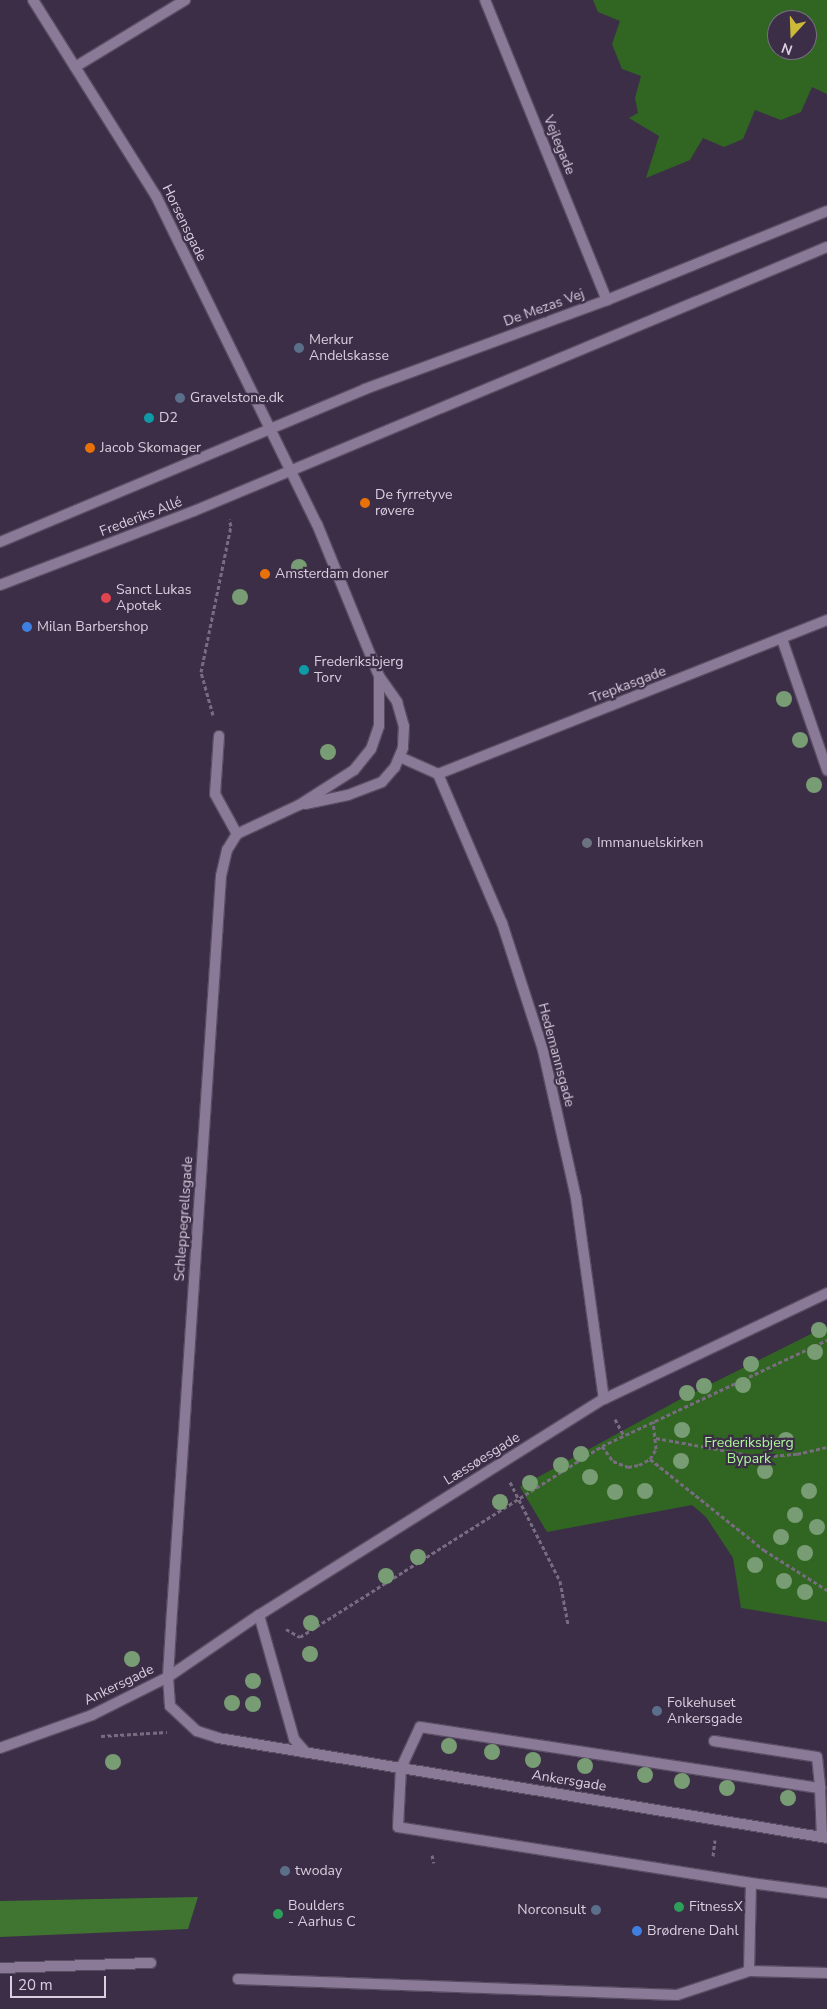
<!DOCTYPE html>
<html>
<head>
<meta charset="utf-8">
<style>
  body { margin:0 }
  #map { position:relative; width:827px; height:2009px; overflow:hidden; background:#3c2e47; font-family:"Nunito Sans",sans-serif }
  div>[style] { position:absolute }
  .green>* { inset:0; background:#306522 }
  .forest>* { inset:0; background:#3f7530 }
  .path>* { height:3px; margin-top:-1.5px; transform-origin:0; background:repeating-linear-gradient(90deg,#786c81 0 4px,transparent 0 6.5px) }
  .roads { filter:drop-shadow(1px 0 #594d62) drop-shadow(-1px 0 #594d62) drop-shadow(0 1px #594d62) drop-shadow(0 -1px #594d62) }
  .service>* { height:10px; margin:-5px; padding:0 5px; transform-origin:5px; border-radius:5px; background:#8a7a98 }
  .minor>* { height:10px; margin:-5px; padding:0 5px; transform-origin:5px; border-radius:5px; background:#8a7a98 }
  .tertiary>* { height:10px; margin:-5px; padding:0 5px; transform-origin:5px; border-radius:5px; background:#8a7a98 }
  .trees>* { width:16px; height:16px; margin:-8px; border-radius:50%; background:#789c73 }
  .dots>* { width:14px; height:14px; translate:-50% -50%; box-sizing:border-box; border:2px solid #3c2e47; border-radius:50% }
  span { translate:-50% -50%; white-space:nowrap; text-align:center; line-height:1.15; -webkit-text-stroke:4.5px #3c2e47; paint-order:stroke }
  .street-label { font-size:14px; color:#d8cfdf }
  .poi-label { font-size:14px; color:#d8cfdf }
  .left { translate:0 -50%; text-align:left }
  .right { translate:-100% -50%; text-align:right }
  .park-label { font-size:14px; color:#aaf697 }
  .north { position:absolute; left:767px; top:10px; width:50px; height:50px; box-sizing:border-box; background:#3c2e47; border:1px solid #7a6e84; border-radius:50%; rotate:200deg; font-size:14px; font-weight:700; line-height:20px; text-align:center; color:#d8cfdf }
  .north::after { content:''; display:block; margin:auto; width:18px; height:22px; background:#cdb938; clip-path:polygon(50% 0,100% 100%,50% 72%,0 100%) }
  .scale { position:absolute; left:10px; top:1976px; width:96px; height:22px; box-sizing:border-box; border:2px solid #d8cfdf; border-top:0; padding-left:6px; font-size:15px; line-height:18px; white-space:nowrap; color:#d8cfdf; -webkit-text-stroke:4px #3c2e47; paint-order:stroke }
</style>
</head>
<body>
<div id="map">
  <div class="green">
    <i style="clip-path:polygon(evenodd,593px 0,827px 0,827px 94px,812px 87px,801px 112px,781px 120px,755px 110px,743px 139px,724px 147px,703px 138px,690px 160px,646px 178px,659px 136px,629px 118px,638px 113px,635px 98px,641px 76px,622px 69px,612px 44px,620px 21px,598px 12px,593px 0,777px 20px,807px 20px,807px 50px,777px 50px,777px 20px)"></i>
    <i style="clip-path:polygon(827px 1326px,827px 1622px,741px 1608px,733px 1558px,706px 1517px,692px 1505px,547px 1532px,520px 1487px,677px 1401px)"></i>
  </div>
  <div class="forest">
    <i style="clip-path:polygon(198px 1897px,188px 1929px,0 1937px,0 1901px)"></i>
  </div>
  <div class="path">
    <i style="left:213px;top:715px;width:45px;rotate:-105.6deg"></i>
    <i style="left:201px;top:672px;width:149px;rotate:-78.4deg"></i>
    <i style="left:231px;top:526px;width:7px;rotate:-106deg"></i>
    <i style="left:615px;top:1419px;width:19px;rotate:62deg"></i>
    <i style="left:656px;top:1438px;width:107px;rotate:10.3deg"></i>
    <i style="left:761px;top:1457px;width:36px;rotate:-5deg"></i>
    <i style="left:797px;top:1454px;width:31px;rotate:-13deg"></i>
    <i style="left:602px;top:1446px;width:19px;rotate:54deg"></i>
    <i style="left:613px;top:1461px;width:16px;rotate:22deg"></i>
    <i style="left:628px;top:1467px;width:11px;rotate:-10deg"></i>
    <i style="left:639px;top:1465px;width:13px;rotate:-29deg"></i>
    <i style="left:650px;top:1459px;width:12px;rotate:-59deg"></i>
    <i style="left:656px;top:1449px;width:28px;rotate:-96deg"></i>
    <i style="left:650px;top:1459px;width:146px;rotate:38.6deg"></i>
    <i style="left:764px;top:1550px;width:75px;rotate:32.4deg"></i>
    <i style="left:510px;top:1482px;width:111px;rotate:63.2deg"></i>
    <i style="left:560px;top:1581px;width:44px;rotate:79.5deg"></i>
    <i style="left:286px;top:1629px;width:16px;rotate:30deg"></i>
    <i style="left:300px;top:1637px;width:357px;rotate:-32.3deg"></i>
    <i style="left:602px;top:1446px;width:249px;rotate:-25.2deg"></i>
    <i style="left:101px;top:1736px;width:66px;rotate:-3.5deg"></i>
    <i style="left:432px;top:1855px;width:8px;rotate:76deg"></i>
    <i style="left:713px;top:1856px;width:16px;rotate:-83deg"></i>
  </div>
  <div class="roads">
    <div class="service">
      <i style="left:219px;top:736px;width:58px;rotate:93.9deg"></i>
      <i style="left:215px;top:794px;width:46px;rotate:61.2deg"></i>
      <i style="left:714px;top:1741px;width:104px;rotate:8.8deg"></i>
      <i style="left:817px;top:1757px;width:31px;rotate:84deg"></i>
      <i style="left:751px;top:1883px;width:357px;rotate:-171deg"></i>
      <i style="left:398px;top:1827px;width:59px;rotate:-87.1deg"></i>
      <i style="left:401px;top:1768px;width:45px;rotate:-65.1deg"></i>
      <i style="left:420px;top:1727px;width:405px;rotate:8.7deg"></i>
      <i style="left:820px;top:1788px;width:49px;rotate:87.7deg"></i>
      <i style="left:827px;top:1893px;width:77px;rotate:-172.5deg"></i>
      <i style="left:751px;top:1883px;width:88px;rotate:91.3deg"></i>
      <i style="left:749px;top:1971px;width:78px;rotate:1.5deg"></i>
      <i style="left:0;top:1968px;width:151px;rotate:-1.9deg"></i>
      <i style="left:238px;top:1979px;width:439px;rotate:2.1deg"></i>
      <i style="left:677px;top:1995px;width:76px;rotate:-18.4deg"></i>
    </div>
    <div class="minor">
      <i style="left:33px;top:0;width:231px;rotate:57.9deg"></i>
      <i style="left:156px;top:196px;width:365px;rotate:63.9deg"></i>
      <i style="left:317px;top:524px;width:164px;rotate:67.8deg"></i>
      <i style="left:379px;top:676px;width:32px;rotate:55deg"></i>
      <i style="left:397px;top:702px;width:25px;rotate:74deg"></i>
      <i style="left:404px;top:726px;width:22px;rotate:93deg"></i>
      <i style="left:403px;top:748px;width:21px;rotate:113deg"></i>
      <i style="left:395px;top:767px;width:20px;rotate:131deg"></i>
      <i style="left:382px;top:782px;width:36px;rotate:159deg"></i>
      <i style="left:348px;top:795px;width:44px;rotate:168.2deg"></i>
      <i style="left:485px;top:0;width:324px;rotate:67.9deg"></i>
      <i style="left:75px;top:67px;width:129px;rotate:-31.3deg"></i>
      <i style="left:782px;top:639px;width:139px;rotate:71deg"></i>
      <i style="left:379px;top:676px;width:50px;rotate:90deg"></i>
      <i style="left:379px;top:726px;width:24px;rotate:109deg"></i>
      <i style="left:371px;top:749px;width:27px;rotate:129deg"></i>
      <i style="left:354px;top:770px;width:65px;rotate:147.5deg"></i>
      <i style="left:299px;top:805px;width:68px;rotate:154.9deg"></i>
      <i style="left:237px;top:834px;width:19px;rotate:122deg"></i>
      <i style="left:227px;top:850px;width:27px;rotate:103deg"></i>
      <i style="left:221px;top:876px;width:737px;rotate:93.81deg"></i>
      <i style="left:172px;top:1611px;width:66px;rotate:93.5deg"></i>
      <i style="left:168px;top:1677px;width:29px;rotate:86deg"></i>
      <i style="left:170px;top:1706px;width:37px;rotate:43deg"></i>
      <i style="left:197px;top:1731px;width:22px;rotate:18deg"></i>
      <i style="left:218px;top:1738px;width:617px;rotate:9.32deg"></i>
      <i style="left:400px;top:757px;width:42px;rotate:24.1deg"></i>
      <i style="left:438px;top:774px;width:162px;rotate:66.8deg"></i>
      <i style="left:502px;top:923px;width:133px;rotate:72.1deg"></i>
      <i style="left:543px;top:1050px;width:152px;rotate:77.4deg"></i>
      <i style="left:576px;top:1198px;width:203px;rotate:82.1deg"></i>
      <i style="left:438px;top:774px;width:418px;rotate:-21.6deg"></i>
      <i style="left:259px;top:1615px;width:129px;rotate:74.2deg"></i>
      <i style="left:294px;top:1739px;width:18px;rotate:49deg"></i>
      <i style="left:0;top:1748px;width:98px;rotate:-19.7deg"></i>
      <i style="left:92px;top:1715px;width:85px;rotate:-26.6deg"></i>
      <i style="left:168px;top:1677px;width:110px;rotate:-34.3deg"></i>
      <i style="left:259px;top:1615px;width:407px;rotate:-32.1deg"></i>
      <i style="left:604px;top:1399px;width:247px;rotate:-25.4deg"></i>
    </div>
    <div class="tertiary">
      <i style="left:0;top:542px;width:396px;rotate:-22.7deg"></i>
      <i style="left:365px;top:389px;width:258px;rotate:-20.2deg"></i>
      <i style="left:607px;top:300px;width:237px;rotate:-22deg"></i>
      <i style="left:0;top:585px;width:208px;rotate:-20.9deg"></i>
      <i style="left:194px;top:511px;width:686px;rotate:-22.64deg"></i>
    </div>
  </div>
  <div class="trees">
    <i style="left:299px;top:567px"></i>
    <i style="left:240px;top:597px"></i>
    <i style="left:784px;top:699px"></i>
    <i style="left:800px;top:740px"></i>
    <i style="left:328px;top:752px"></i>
    <i style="left:814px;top:785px"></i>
    <i style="left:819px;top:1330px"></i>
    <i style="left:815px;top:1352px"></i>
    <i style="left:751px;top:1364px"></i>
    <i style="left:743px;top:1385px"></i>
    <i style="left:704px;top:1386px"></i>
    <i style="left:687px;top:1393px"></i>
    <i style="left:682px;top:1430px"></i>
    <i style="left:786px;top:1440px"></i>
    <i style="left:581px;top:1454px"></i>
    <i style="left:681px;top:1461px"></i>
    <i style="left:561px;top:1465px"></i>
    <i style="left:765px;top:1471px"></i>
    <i style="left:590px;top:1477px"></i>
    <i style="left:530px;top:1483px"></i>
    <i style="left:645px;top:1491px"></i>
    <i style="left:809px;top:1491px"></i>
    <i style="left:615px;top:1492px"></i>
    <i style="left:500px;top:1502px"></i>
    <i style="left:795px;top:1515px"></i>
    <i style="left:817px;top:1527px"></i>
    <i style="left:781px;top:1537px"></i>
    <i style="left:805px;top:1553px"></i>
    <i style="left:418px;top:1557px"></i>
    <i style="left:755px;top:1565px"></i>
    <i style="left:386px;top:1576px"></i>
    <i style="left:784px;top:1581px"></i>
    <i style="left:805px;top:1592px"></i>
    <i style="left:311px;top:1623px"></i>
    <i style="left:310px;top:1654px"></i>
    <i style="left:132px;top:1659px"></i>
    <i style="left:253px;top:1681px"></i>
    <i style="left:232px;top:1703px"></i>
    <i style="left:253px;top:1704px"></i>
    <i style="left:449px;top:1746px"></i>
    <i style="left:492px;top:1752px"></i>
    <i style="left:533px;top:1760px"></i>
    <i style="left:113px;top:1762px"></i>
    <i style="left:585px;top:1766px"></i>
    <i style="left:645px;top:1775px"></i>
    <i style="left:682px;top:1781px"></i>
    <i style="left:727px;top:1788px"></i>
    <i style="left:788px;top:1798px"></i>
  </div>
  <div class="dots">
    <i style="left:299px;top:348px;background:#5c6f8a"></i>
    <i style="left:180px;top:398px;background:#5c6f8a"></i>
    <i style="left:149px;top:418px;background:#0f9aa8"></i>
    <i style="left:90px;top:448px;background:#e8710a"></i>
    <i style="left:365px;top:503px;background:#e8710a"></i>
    <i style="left:265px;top:574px;background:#e8710a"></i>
    <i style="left:106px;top:598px;background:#e0444e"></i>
    <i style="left:27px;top:627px;background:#3f7fe0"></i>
    <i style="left:304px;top:670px;background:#0f9aa8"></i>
    <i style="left:587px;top:843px;background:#6b7280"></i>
    <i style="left:657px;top:1711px;background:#5c6f8a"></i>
    <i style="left:285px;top:1871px;background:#5c6f8a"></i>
    <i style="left:679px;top:1907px;background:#2e9e5b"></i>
    <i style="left:596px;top:1910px;background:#5c6f8a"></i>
    <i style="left:278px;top:1914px;background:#2e9e5b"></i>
    <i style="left:637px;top:1931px;background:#3f7fe0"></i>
  </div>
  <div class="street-label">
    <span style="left:559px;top:145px;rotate:68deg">Vejlegade</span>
    <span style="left:184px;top:223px;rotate:64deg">Horsensgade</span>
    <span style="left:544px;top:308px;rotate:-20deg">De Mezas Vej</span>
    <span style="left:141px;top:517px;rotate:-21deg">Frederiks Allé</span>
    <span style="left:628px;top:685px;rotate:-21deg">Trepkasgade</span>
    <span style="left:556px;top:1055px;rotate:75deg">Hedemannsgade</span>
    <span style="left:184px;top:1219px;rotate:-86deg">Schleppegrellsgade</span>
    <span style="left:482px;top:1459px;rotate:-32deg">Læssøesgade</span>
    <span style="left:119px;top:1685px;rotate:-26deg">Ankersgade</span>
    <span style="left:569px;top:1781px;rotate:9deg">Ankersgade</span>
  </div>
  <div class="poi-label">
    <span class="left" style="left:309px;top:348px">Merkur<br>Andelskasse</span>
    <span class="left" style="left:190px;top:398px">Gravelstone.dk</span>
    <span class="left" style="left:159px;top:418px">D2</span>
    <span class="left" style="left:100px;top:448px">Jacob Skomager</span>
    <span class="left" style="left:375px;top:503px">De fyrretyve<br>røvere</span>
    <span class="left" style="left:275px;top:574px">Amsterdam doner</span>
    <span class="left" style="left:116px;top:598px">Sanct Lukas<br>Apotek</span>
    <span class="left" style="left:37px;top:627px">Milan Barbershop</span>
    <span class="left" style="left:314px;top:670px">Frederiksbjerg<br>Torv</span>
    <span class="left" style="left:597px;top:843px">Immanuelskirken</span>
    <span class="left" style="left:667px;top:1711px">Folkehuset<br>Ankersgade</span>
    <span class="left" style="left:295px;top:1871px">twoday</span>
    <span class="left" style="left:288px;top:1914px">Boulders<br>- Aarhus C</span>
    <span class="left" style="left:689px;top:1907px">FitnessX</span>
    <span class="right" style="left:586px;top:1910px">Norconsult</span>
    <span class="left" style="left:647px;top:1931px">Brødrene Dahl</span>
  </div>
  <div class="park-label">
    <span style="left:749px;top:1451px">Frederiksbjerg<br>Bypark</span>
  </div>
  <div class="north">N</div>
  <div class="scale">20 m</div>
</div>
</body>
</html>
